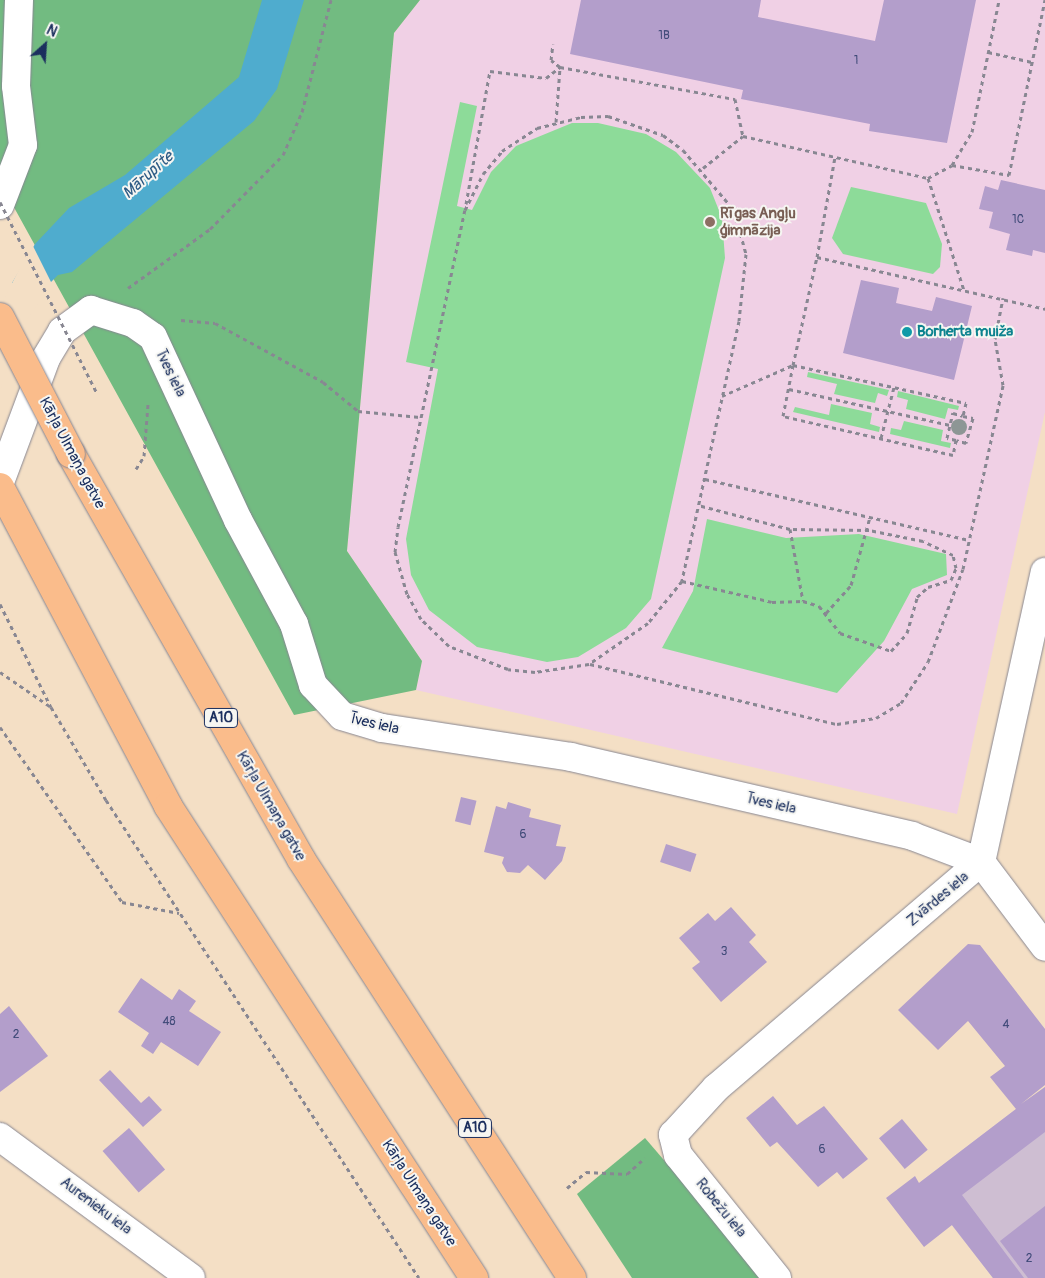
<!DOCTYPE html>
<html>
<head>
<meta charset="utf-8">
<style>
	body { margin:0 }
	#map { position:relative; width:1045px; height:1278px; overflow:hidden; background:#f4dfc5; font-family:Pangolin,sans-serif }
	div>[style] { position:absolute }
	.built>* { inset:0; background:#f0d0e5 }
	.industrial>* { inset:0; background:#cebed2 }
	.green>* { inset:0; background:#8ddb99 }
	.forest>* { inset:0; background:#72bb81 }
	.water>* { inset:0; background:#4facce }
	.pier>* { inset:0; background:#f4dfc5 }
	.building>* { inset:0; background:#b39ecb; transform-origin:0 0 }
	.path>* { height:3px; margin-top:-1.5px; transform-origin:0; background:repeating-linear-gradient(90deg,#888792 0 4px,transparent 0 8px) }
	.roads { filter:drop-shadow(0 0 1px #888792) drop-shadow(0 0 1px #888792) }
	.street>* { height:28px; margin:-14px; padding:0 14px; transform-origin:14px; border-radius:14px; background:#fff }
	.highway>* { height:28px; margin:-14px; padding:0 14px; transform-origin:14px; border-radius:14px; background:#fabc8b }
	.path-bridge>* { height:3px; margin-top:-1.5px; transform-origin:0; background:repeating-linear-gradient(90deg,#888792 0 4px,transparent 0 8px) }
	.bridges { filter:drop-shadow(0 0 1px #888792) drop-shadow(0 0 1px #888792) }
	.highway-bridge>* { height:28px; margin:-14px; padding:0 14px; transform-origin:14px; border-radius:14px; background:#fabc8b }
	.trees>* { width:16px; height:16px; margin:-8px; border-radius:50%; background:#8d9695 }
	.dots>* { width:14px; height:14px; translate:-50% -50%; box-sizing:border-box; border:2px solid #f6f6f2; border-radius:50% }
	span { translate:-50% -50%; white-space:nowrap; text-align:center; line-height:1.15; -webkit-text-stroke:4px #f6f6f2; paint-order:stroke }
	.number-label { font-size:12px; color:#414b79 }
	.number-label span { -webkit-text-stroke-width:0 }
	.shield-label span { padding:1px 4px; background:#f6f6f2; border:1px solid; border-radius:4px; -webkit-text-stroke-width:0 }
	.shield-label { font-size:14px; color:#1b2f5e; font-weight:700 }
	.education-label { font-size:15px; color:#785e54; font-weight:700 }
	.left { translate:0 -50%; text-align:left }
	.culture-label { font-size:15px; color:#0d838f; font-weight:700 }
	.street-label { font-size:15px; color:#1b2f5e }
	.water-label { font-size:16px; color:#2d5b85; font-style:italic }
	.north { position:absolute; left:20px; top:20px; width:50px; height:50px; -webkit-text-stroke:4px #f6f6f2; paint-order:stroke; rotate:26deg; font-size:14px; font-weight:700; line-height:20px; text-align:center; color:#1b2f5e }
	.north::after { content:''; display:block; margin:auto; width:18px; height:22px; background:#1b2f5e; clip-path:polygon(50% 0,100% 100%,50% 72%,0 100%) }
</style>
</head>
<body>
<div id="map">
	<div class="built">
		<i style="clip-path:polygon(420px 0,1045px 0,1045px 412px,957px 814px,416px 690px,422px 661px,347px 551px,394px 33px)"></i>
	</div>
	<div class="industrial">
		<i style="clip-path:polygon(1045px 1087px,1045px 1278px,993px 1278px,919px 1183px)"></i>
	</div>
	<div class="green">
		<i style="clip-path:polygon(460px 102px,477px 106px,457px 206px,472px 210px,491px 172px,516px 146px,572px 123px,598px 123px,646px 134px,676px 152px,710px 188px,722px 218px,725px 258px,651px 599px,626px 628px,578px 657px,547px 662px,477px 647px,429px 610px,411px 575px,406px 539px,438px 369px,406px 362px)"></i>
		<i style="clip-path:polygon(851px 187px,926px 203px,942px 244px,940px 267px,933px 274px,843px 254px,832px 238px)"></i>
		<i style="clip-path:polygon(808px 372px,889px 390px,887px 396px,878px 393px,875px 403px,834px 394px,837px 384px,807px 377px)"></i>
		<i style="clip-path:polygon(898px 391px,959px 406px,958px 410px,948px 408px,945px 419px,906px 409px,908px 400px,897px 397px)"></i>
		<i style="clip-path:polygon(831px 404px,872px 413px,870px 424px,880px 427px,879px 432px,793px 412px,795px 407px,829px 415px)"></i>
		<i style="clip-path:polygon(904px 421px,943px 430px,941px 441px,951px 443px,950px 448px,890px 434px,891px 428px,901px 430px)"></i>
		<i style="clip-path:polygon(707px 519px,786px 538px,859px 534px,946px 554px,947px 575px,912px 589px,884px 641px,837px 693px,662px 648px,693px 591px)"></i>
	</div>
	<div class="forest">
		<i style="clip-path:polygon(0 0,420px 0,394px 33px,347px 551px,422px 661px,416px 690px,294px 715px,0 182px)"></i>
		<i style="clip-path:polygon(645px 1138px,765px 1278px,632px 1278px,577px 1194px)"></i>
	</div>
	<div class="water">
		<i style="clip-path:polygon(262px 0,304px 0,277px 89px,254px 121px,72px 272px,58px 275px,47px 286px,12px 283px,35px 244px,69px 208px,125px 175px,239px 77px)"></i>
	</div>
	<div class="pier">
		<i style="clip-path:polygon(32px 244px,52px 284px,17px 334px,0 391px,0 307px)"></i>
	</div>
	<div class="building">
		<i style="clip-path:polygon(581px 0,761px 0,758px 17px,875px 41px,884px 0,976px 0,947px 143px,869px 131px,870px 124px,741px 99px,743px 90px,570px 54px)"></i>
		<i style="clip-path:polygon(1001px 180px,1045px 190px,1045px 253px,1033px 250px,1032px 256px,1006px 250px,1010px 234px,989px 228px,993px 212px,979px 209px,985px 186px,998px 190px)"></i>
		<i style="clip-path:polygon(861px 280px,899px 288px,896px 303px,932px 311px,936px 297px,972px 306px,954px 380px,843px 353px)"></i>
		<i style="left:461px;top:797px;width:16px;height:25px;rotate:14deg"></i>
		<i style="clip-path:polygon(508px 802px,531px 809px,529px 817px,561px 825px,556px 846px,566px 847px,562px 861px,545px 880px,528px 865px,520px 873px,507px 872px,502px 863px,504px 857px,484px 852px,496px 806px,506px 809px)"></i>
		<i style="left:666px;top:844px;width:32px;height:19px;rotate:18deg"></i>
		<i style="clip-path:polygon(731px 907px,756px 935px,749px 942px,767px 962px,721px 1002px,692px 968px,700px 962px,679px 938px,708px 913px,715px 921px)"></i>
		<i style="clip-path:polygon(968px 944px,980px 945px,1045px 1029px,1045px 1085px,1021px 1104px,1045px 1087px,1045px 1132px,962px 1195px,1024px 1278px,993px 1278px,952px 1225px,924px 1247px,886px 1198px,915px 1176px,919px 1183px,1016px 1109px,990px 1077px,1005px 1066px,968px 1021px,938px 1050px,898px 1010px)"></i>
		<i style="clip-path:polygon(141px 978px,172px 1000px,179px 989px,196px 1001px,189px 1011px,221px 1032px,198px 1066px,161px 1042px,153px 1054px,141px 1046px,149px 1033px,118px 1012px)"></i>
		<i style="clip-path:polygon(9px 1006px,48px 1056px,0 1092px,0 1014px)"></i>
		<i style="clip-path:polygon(110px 1070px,141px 1103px,149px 1096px,162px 1110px,143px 1127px,99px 1080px)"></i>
		<i style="clip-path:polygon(773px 1096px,797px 1125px,824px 1106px,868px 1159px,843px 1179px,837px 1172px,818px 1187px,777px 1142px,770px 1147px,746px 1118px)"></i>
		<i style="left:902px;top:1119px;width:40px;height:30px;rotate:50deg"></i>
		<i style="left:129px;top:1128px;width:55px;height:35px;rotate:49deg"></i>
		<i style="clip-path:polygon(1045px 1206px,1045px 1278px,1028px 1278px,1000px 1241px)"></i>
	</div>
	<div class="path">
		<i style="left:988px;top:52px;width:45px;rotate:12.8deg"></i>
		<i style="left:608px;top:116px;width:58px;rotate:19.1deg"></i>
		<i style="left:663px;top:135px;width:25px;rotate:37deg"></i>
		<i style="left:683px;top:150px;width:79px;rotate:49.6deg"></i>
		<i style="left:734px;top:210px;width:46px;rotate:74.7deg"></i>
		<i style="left:746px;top:254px;width:67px;rotate:96deg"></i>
		<i style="left:739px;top:321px;width:266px;rotate:102.4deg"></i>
		<i style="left:682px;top:581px;width:54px;rotate:129deg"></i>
		<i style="left:648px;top:623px;width:72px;rotate:145.2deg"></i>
		<i style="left:589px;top:664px;width:55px;rotate:171.6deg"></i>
		<i style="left:535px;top:672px;width:27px;rotate:-174deg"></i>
		<i style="left:508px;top:669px;width:63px;rotate:-158.7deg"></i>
		<i style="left:449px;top:646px;width:39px;rotate:-136deg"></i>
		<i style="left:421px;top:619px;width:29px;rotate:-119deg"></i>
		<i style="left:407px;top:594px;width:44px;rotate:-105.9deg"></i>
		<i style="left:395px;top:552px;width:25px;rotate:-83deg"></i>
		<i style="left:398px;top:527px;width:324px;rotate:-78.1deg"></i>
		<i style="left:465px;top:210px;width:40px;rotate:-63.4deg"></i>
		<i style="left:483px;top:174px;width:30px;rotate:-50deg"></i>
		<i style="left:502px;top:151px;width:42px;rotate:-33.3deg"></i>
		<i style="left:537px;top:128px;width:45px;rotate:-14deg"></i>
		<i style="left:581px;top:117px;width:27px;rotate:-2deg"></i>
		<i style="left:556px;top:122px;width:55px;rotate:-85.8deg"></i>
		<i style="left:560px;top:67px;width:178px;rotate:10.4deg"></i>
		<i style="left:735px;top:99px;width:38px;rotate:78deg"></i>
		<i style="left:952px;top:165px;width:58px;rotate:10deg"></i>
		<i style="left:1009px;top:175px;width:179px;rotate:-78.4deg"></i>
		<i style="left:703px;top:168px;width:51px;rotate:-38.7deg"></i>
		<i style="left:743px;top:136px;width:190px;rotate:12.8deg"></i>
		<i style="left:928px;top:178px;width:27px;rotate:-28deg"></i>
		<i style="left:952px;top:165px;width:39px;rotate:-59deg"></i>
		<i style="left:972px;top:132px;width:135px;rotate:-78.4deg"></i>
		<i style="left:928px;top:178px;width:118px;rotate:72.2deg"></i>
		<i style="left:466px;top:204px;width:135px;rotate:-79.8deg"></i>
		<i style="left:490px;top:71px;width:56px;rotate:7.1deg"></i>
		<i style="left:546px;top:78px;width:18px;rotate:-38deg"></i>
		<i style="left:560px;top:67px;width:11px;rotate:-142deg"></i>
		<i style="left:551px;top:60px;width:16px;rotate:-83deg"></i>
		<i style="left:817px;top:257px;width:234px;rotate:12.8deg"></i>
		<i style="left:128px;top:288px;width:101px;rotate:-35.7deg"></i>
		<i style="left:210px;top:229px;width:104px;rotate:-45.4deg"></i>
		<i style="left:283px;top:155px;width:47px;rotate:-66.2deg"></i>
		<i style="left:302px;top:112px;width:116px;rotate:-75.5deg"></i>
		<i style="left:181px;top:320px;width:34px;rotate:5deg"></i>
		<i style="left:215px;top:323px;width:123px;rotate:28.6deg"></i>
		<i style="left:323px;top:382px;width:45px;rotate:39.6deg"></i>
		<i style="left:358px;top:411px;width:62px;rotate:5.5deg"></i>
		<i style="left:789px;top:389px;width:165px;rotate:12.6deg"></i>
		<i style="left:722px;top:396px;width:77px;rotate:-23.6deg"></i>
		<i style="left:793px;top:365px;width:177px;rotate:12.4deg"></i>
		<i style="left:966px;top:403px;width:13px;rotate:103deg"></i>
		<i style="left:963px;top:416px;width:10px;rotate:11deg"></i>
		<i style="left:973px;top:418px;width:26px;rotate:106deg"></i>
		<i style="left:966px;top:443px;width:10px;rotate:-163deg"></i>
		<i style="left:956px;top:440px;width:15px;rotate:101deg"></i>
		<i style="left:953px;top:455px;width:174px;rotate:-167.1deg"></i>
		<i style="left:783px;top:416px;width:52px;rotate:-78.9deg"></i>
		<i style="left:793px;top:365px;width:111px;rotate:-77.5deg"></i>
		<i style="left:817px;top:257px;width:102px;rotate:-79.8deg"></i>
		<i style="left:881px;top:438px;width:53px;rotate:-75.7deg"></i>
		<i style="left:956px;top:440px;width:9px;rotate:-167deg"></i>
		<i style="left:947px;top:438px;width:26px;rotate:-77deg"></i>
		<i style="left:953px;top:413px;width:10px;rotate:17deg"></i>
		<i style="left:136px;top:469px;width:15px;rotate:-58deg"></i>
		<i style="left:144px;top:456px;width:52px;rotate:-85.6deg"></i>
		<i style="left:705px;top:479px;width:271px;rotate:13deg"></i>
		<i style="left:790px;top:529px;width:73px;rotate:79.8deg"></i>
		<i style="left:682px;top:581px;width:92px;rotate:13.1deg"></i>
		<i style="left:772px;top:602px;width:31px;rotate:-2deg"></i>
		<i style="left:803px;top:601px;width:17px;rotate:17deg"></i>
		<i style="left:819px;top:606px;width:34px;rotate:52deg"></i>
		<i style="left:840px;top:633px;width:54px;rotate:19.4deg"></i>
		<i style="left:891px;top:651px;width:24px;rotate:-48deg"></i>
		<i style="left:907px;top:633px;width:37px;rotate:-74deg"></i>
		<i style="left:917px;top:597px;width:15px;rotate:-42deg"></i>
		<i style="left:928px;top:587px;width:24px;rotate:-17deg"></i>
		<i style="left:951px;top:580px;width:13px;rotate:-67deg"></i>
		<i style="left:956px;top:568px;width:13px;rotate:-103deg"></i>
		<i style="left:953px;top:555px;width:33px;rotate:-155deg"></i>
		<i style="left:923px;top:541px;width:55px;rotate:-168.5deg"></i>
		<i style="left:869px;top:530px;width:79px;rotate:-179.3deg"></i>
		<i style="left:790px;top:529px;width:95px;rotate:-165.4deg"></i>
		<i style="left:0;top:604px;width:115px;rotate:63.7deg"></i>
		<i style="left:51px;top:707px;width:108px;rotate:59.4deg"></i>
		<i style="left:106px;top:800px;width:571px;rotate:56.78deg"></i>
		<i style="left:826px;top:613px;width:38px;rotate:-48deg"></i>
		<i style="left:851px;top:585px;width:71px;rotate:-74.4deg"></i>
		<i style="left:590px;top:664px;width:254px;rotate:13.7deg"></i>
		<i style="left:837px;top:724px;width:39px;rotate:-9deg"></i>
		<i style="left:876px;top:718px;width:29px;rotate:-31deg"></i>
		<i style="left:901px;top:703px;width:49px;rotate:-56.6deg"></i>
		<i style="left:928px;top:662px;width:99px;rotate:-69.4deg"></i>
		<i style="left:963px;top:569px;width:188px;rotate:-77.7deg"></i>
		<i style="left:1003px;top:385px;width:47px;rotate:-99.9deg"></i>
		<i style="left:995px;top:339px;width:42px;rotate:-79deg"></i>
		<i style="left:0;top:672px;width:62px;rotate:34.5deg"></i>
		<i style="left:0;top:727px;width:213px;rotate:55.1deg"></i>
		<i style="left:122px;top:902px;width:58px;rotate:10.9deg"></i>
		<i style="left:567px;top:1188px;width:25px;rotate:-40deg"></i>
		<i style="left:586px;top:1172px;width:41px;rotate:2.8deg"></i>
		<i style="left:627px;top:1174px;width:24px;rotate:-42deg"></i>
	</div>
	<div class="roads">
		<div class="street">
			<i style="left:0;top:205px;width:64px;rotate:-69deg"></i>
			<i style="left:23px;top:145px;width:59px;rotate:-96.8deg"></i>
			<i style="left:16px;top:86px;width:86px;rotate:-88deg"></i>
			<i style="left:0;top:482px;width:132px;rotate:-69.6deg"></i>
			<i style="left:46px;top:358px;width:31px;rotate:-59deg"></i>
			<i style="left:62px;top:331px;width:36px;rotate:-36deg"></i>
			<i style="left:91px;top:310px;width:44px;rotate:17.2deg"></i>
			<i style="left:133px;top:323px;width:24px;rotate:35deg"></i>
			<i style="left:153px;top:337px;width:202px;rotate:65.1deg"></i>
			<i style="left:238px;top:520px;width:118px;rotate:61.7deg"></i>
			<i style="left:294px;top:624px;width:64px;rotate:72.7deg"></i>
			<i style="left:313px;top:685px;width:42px;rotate:46.9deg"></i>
			<i style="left:342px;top:716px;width:42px;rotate:16.7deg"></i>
			<i style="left:382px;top:728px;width:191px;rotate:8.7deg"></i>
			<i style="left:571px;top:757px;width:350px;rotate:13deg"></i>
			<i style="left:912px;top:836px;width:74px;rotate:20.6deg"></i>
			<i style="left:981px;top:862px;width:106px;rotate:53deg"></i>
			<i style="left:0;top:1137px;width:237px;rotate:36.4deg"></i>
			<i style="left:777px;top:1278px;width:158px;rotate:-128.8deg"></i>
			<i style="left:678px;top:1155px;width:21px;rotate:-104deg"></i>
			<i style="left:673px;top:1135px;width:64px;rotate:-47.5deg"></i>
			<i style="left:716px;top:1088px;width:348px;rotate:-40.5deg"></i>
			<i style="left:981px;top:862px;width:297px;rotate:-77.6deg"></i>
		</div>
		<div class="highway">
			<i style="left:71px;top:454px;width:466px;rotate:60.4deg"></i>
			<i style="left:301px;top:859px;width:499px;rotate:57.1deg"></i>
			<i style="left:0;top:487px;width:361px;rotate:62.2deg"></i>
			<i style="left:168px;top:806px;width:563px;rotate:57.04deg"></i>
		</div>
	</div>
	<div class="path-bridge">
		<i style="left:0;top:202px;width:214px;rotate:63.1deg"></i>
	</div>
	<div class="bridges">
		<div class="highway-bridge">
			<i style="left:0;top:317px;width:154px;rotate:62.6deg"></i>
		</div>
	</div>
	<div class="trees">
		<i style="left:959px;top:427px"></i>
	</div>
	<div class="dots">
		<i style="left:710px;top:222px;background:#8d6e63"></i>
		<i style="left:907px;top:332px;background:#0f9aa8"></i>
	</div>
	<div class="number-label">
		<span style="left:664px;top:36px">1B</span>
		<span style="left:856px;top:61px">1</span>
		<span style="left:1018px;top:220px">1C</span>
		<span style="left:523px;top:835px">6</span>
		<span style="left:724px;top:952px">3</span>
		<span style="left:169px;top:1022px">48</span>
		<span style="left:1006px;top:1025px">4</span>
		<span style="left:16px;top:1035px">2</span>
		<span style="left:822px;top:1150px">6</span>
		<span style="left:1029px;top:1259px">2</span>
	</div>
	<div class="shield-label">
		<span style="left:221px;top:718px">A10</span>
		<span style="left:475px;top:1128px">A10</span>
	</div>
	<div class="education-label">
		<span class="left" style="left:720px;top:222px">Rīgas Angļu<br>ģimnāzija</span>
	</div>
	<div class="culture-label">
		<span class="left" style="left:917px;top:332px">Borherta muiža</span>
	</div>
	<div class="street-label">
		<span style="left:171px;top:374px;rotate:64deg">Īves iela</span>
		<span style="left:72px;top:453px;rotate:62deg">Kārļa Ulmaņa gatve</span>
		<span style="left:375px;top:724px;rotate:13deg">Īves iela</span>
		<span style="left:772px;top:804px;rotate:13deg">Īves iela</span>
		<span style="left:271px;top:806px;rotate:60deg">Kārļa Ulmaņa gatve</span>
		<span style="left:938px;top:899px;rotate:-40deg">Zvārdes iela</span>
		<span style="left:419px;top:1193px;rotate:57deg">Kārļa Ulmaņa gatve</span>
		<span style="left:96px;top:1206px;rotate:37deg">Aurenieku iela</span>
		<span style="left:721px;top:1208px;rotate:51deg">Robežu iela</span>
	</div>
	<div class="water-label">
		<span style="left:148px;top:175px;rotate:-42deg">Mārupīte</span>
	</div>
	<div class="north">N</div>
</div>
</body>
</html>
